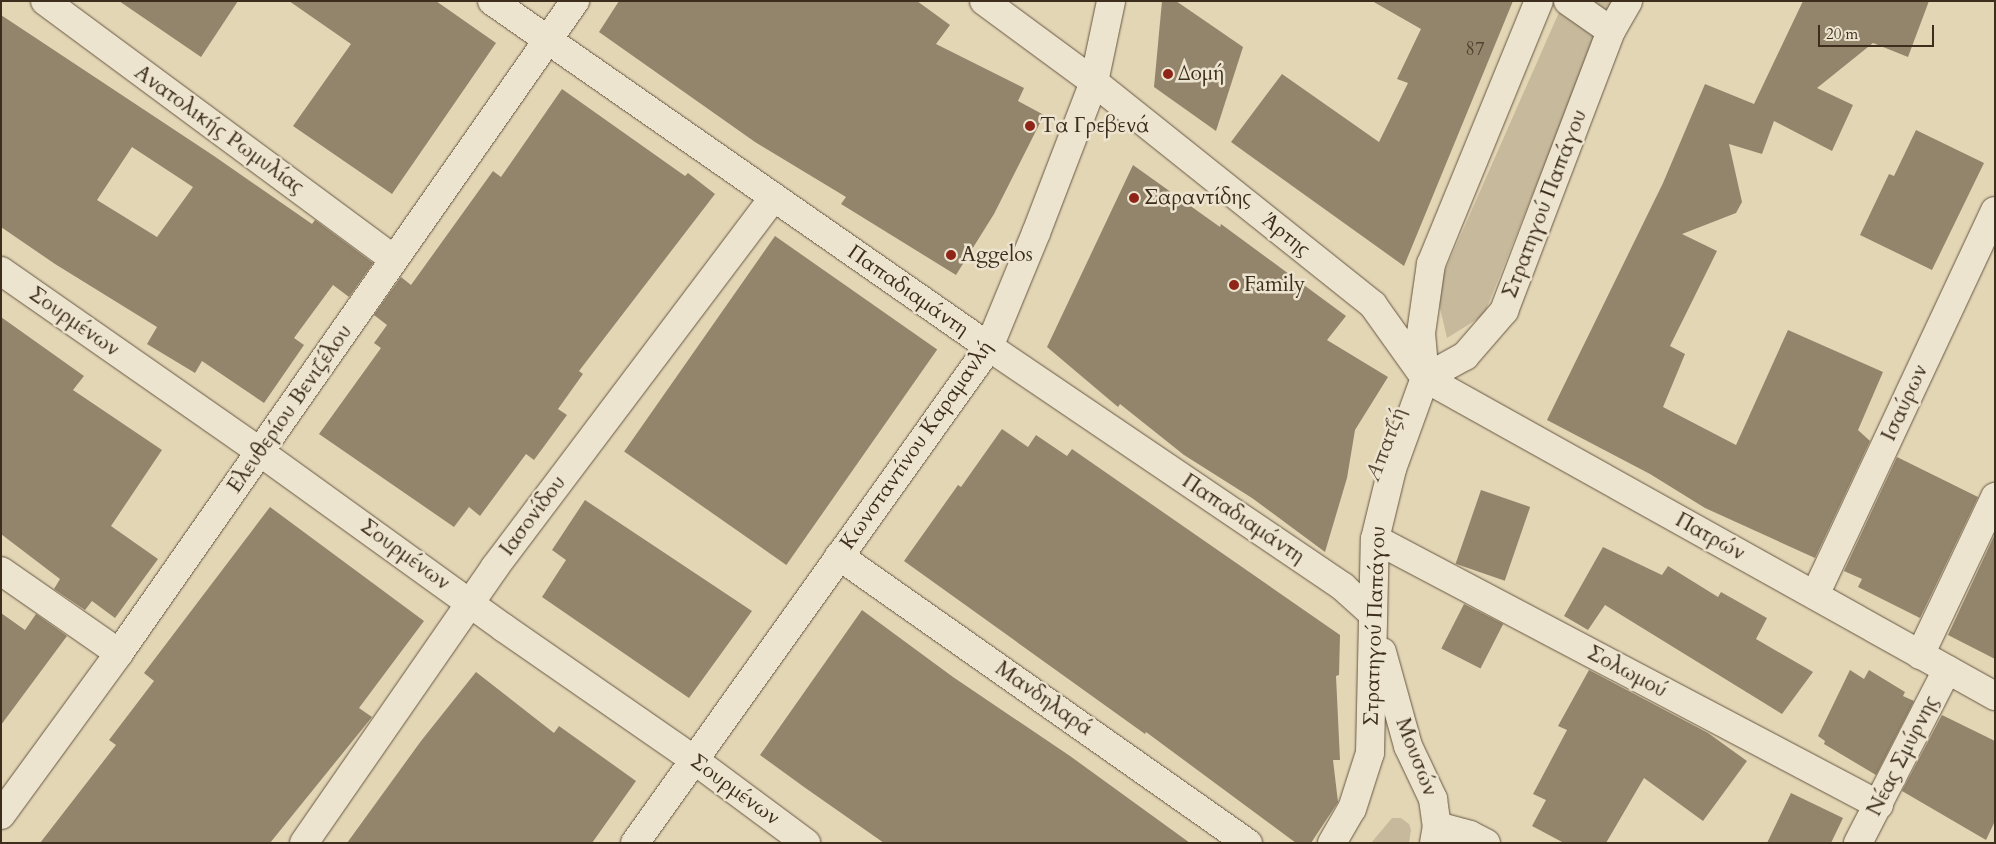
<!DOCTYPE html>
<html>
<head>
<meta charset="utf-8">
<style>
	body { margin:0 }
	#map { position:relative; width:1996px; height:844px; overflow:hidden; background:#e3d6b5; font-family:Cardo,serif }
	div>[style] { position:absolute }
	.green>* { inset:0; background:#c7b99b }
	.building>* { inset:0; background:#93856c; transform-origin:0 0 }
	.roads { filter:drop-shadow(0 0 1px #665742) drop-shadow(0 0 1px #665742) }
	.minor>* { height:28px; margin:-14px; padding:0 14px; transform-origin:14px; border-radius:14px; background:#ede4cf }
	.dots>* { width:14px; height:14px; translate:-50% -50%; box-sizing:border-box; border:2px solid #ede4cf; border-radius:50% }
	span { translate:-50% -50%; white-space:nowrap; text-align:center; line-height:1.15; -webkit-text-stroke:5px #ede4cf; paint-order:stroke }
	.number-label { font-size:19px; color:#524330 }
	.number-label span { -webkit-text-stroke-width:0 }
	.poi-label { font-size:21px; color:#3c2d1c }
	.left { translate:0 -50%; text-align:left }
	.street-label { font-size:21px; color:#3c2d1c }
	.water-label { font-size:22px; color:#584935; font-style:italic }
	.frame { position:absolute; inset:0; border:2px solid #3c2d1c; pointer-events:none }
	.scale { position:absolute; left:1818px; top:25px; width:116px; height:22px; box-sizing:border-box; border:2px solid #3c2d1c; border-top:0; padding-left:6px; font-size:15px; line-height:18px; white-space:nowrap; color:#3c2d1c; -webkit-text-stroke:4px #ede4cf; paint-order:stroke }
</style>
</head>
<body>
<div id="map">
	<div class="green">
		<i style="clip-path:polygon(1564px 1px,1613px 1px,1607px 10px,1484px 315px,1447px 338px,1436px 291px)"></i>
		<i style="clip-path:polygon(1392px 818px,1401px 818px,1409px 824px,1411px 830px,1409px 843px,1371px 843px)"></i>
	</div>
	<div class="building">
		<i style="clip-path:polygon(119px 1px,238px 1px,201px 57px)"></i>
		<i style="clip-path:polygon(289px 1px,436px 1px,496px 43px,392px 194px,293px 126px,351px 44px)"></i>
		<i style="clip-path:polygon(619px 1px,917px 1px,950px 25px,936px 44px,1024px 88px,1018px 101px,1044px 115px,994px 214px,956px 275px,841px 204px,846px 197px,755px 142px,599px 32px)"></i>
		<i style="clip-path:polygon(1162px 1px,1176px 1px,1243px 47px,1216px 131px,1154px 87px)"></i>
		<i style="clip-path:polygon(1372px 1px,1513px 1px,1404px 266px,1231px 142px,1282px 74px,1379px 142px,1408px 83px,1397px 79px,1421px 29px)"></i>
		<i style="clip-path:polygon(1803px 1px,1929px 1px,1908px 57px,1873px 43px,1817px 88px,1853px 105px,1832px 151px,1774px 121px,1762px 154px,1729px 144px,1742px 202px,1736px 213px,1682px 234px,1717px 251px,1670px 346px,1685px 354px,1663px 407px,1736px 445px,1788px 330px,1883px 372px,1858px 430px,1870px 441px,1815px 558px,1705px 508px,1650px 474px,1547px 420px,1663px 183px,1705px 84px,1754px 104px)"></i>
		<i style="clip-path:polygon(evenodd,1px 15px,214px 156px,312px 224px,315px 220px,373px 263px,349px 297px,333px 285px,294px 338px,304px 345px,264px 403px,202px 361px,195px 373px,147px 344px,157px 327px,55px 264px,1px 227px,1px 15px,132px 147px,193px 187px,157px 237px,97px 200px,132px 147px)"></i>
		<i style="clip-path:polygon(562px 89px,685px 176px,688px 173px,715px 194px,579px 371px,583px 374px,558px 409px,567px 415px,534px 460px,526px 454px,480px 516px,469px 507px,454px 527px,319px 434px,381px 348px,374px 343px,387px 325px,374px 315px,401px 277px,411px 285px,493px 171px,501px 177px)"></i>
		<i style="clip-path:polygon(1916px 130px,1984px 163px,1932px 270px,1860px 235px,1889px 174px,1894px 176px)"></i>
		<i style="clip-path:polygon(1133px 165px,1220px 227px,1221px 224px,1346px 316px,1327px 340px,1388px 377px,1355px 430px,1347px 478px,1325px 552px,1252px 498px,1184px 455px,1120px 404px,1118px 407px,1047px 347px)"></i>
		<i style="left:775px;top:236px;width:198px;height:263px;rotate:35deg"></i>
		<i style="clip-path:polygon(1px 317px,84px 376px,73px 390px,162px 450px,111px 526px,158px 559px,115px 618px,92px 601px,85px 610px,54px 589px,60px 579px,1px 534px)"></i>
		<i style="clip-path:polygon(1002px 429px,1028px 447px,1036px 435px,1067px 456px,1072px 449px,1340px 635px,1339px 675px,1336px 676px,1340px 760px,1333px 760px,1338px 802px,1311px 843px,1296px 843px,1146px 732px,1145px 734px,904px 561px,958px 485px,961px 487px)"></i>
		<i style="clip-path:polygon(1897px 457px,1978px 497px,1920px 618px,1858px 587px,1862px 579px,1844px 571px)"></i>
		<i style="left:1481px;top:490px;width:52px;height:78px;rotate:19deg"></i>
		<i style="clip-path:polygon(585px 500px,752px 611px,689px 698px,542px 597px,566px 560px,552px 550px)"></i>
		<i style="clip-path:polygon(270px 507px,424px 621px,359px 708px,372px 717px,270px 843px,40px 843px,116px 745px,109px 740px,154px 681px,144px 673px)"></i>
		<i style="clip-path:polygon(1995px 534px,1995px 659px,1948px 635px)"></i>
		<i style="clip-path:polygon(1603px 547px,1662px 575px,1668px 566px,1718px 597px,1721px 592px,1767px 618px,1756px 639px,1813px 672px,1782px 714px,1605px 605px,1588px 630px,1564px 616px)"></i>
		<i style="left:1464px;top:604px;width:44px;height:50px;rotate:27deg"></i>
		<i style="clip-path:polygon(862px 610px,953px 677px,1070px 756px,1190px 843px,884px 843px,804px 787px,760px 755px)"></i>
		<i style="clip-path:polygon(1px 613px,25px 630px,36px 614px,67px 636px,1px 725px)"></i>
		<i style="clip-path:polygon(1589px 670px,1708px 733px,1747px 761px,1703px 821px,1644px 778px,1606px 843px,1564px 843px,1532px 826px,1546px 800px,1533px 794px,1567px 730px,1558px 726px)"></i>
		<i style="clip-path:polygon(1850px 670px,1864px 679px,1869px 670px,1905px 692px,1903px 696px,1914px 701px,1876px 775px,1824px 744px,1825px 741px,1818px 736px)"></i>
		<i style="clip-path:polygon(476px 672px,554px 733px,559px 726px,636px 781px,592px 843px,347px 843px,421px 741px)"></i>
		<i style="clip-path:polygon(1942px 715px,1995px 741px,1995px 821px,1986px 840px,1902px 791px)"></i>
		<i style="clip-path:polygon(1791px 793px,1843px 818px,1831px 843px,1767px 843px)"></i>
	</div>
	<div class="roads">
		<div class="minor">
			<i style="left:45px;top:1px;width:434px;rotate:36.5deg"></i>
			<i style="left:492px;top:1px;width:606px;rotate:34.84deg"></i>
			<i style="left:989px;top:347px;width:428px;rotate:34.1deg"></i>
			<i style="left:1343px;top:587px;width:40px;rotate:42deg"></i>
			<i style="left:984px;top:1px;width:137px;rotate:36.4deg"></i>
			<i style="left:1094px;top:82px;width:357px;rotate:38.6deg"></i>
			<i style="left:1373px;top:305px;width:90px;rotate:54.5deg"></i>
			<i style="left:1425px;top:378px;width:653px;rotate:29.16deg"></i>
			<i style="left:1568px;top:1px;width:52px;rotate:34.9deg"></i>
			<i style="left:1px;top:271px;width:316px;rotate:34.9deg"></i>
			<i style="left:260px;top:452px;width:301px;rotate:35.8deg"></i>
			<i style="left:504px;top:628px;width:230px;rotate:34.7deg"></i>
			<i style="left:693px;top:759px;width:141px;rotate:36.6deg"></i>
			<i style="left:1425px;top:378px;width:46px;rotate:-28.8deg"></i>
			<i style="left:1465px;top:356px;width:60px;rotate:-49.1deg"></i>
			<i style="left:1504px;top:311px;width:300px;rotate:-69.1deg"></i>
			<i style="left:1611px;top:31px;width:34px;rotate:-60deg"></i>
			<i style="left:1375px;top:539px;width:570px;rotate:27.82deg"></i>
			<i style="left:839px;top:556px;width:500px;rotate:35.1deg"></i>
			<i style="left:1px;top:571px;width:144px;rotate:34.8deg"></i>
			<i style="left:1815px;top:595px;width:424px;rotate:-64.9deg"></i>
			<i style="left:1382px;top:652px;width:98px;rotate:74.5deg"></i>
			<i style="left:1408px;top:746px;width:59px;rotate:64.7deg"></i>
			<i style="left:1433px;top:799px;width:27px;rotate:82deg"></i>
			<i style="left:1437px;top:826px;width:17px;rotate:100deg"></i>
			<i style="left:1920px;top:655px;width:175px;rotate:-64.6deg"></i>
			<i style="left:1px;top:815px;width:200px;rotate:-53.9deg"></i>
			<i style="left:119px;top:653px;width:796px;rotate:-55.03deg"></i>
			<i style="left:1437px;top:826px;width:34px;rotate:15deg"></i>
			<i style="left:1470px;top:835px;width:18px;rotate:27deg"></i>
			<i style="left:304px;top:843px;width:336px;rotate:-55.3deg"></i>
			<i style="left:495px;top:567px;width:463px;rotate:-53deg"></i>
			<i style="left:635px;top:843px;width:609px;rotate:-54.48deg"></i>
			<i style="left:989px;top:347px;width:123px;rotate:-67.6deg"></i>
			<i style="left:1036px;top:233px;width:162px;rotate:-69deg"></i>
			<i style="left:1094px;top:82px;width:83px;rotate:-78.1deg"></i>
			<i style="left:1332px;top:843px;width:39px;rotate:-60deg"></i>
			<i style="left:1352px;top:809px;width:59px;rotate:-72.2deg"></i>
			<i style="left:1370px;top:753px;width:214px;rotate:-88.7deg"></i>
			<i style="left:1375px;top:539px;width:72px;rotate:-76.3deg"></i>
			<i style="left:1392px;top:469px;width:97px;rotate:-70.1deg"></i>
			<i style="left:1425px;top:378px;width:45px;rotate:-95.1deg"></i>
			<i style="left:1421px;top:333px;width:70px;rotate:-81.8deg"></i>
			<i style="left:1431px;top:264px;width:284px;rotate:-67.7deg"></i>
			<i style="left:1858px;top:843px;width:195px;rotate:-62.8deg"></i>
		</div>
	</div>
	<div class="dots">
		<i style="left:1168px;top:74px;background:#8f2418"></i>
		<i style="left:1030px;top:126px;background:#8f2418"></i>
		<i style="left:1134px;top:198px;background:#8f2418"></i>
		<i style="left:951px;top:255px;background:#8f2418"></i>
		<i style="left:1234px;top:285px;background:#8f2418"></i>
	</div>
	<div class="number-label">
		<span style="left:1475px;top:50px">87</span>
	</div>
	<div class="poi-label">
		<span class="left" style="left:1178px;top:74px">Δομή</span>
		<span class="left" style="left:1040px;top:126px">Τα Γρεβενά</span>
		<span class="left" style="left:1144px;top:198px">Σαραντίδης</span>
		<span class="left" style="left:961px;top:255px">Aggelos</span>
		<span class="left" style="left:1244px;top:285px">Family</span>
	</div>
	<div class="street-label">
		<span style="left:219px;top:130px;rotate:36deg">Ανατολικής Ρωμυλίας</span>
		<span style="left:1545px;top:204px;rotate:-69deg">Στρατηγού Παπάγου</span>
		<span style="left:1286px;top:235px;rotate:39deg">Άρτης</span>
		<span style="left:908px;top:291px;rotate:35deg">Παπαδιαμάντη</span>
		<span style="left:74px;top:322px;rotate:35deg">Σουρμένων</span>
		<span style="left:1905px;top:403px;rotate:-65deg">Ισαύρων</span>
		<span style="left:290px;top:409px;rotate:-55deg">Ελευθερίου Βενιζέλου</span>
		<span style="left:917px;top:445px;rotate:-55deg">Κωνσταντίνου Καραμανλή</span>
		<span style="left:533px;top:516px;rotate:-53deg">Ιασoνίδου</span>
		<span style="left:1243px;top:519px;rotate:34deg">Παπαδιαμάντη</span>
		<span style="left:1710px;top:537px;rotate:29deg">Πατρών</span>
		<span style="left:405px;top:555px;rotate:36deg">Σουρμένων</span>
		<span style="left:1375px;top:626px;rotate:-88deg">Στρατηγού Παπάγου</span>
		<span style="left:1627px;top:672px;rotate:28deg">Σολωμού</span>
		<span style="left:1044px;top:699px;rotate:35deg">Μανδηλαρά</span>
		<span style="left:1903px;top:756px;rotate:-63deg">Νέας Σμύρνης</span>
		<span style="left:1416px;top:757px;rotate:69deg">Μουσών</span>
		<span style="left:735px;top:790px;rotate:36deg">Σουρμένων</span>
	</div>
	<div class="water-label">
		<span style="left:1386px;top:444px;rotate:-69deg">Απατζή</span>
	</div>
	<div class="frame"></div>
	<div class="scale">20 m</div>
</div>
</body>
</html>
